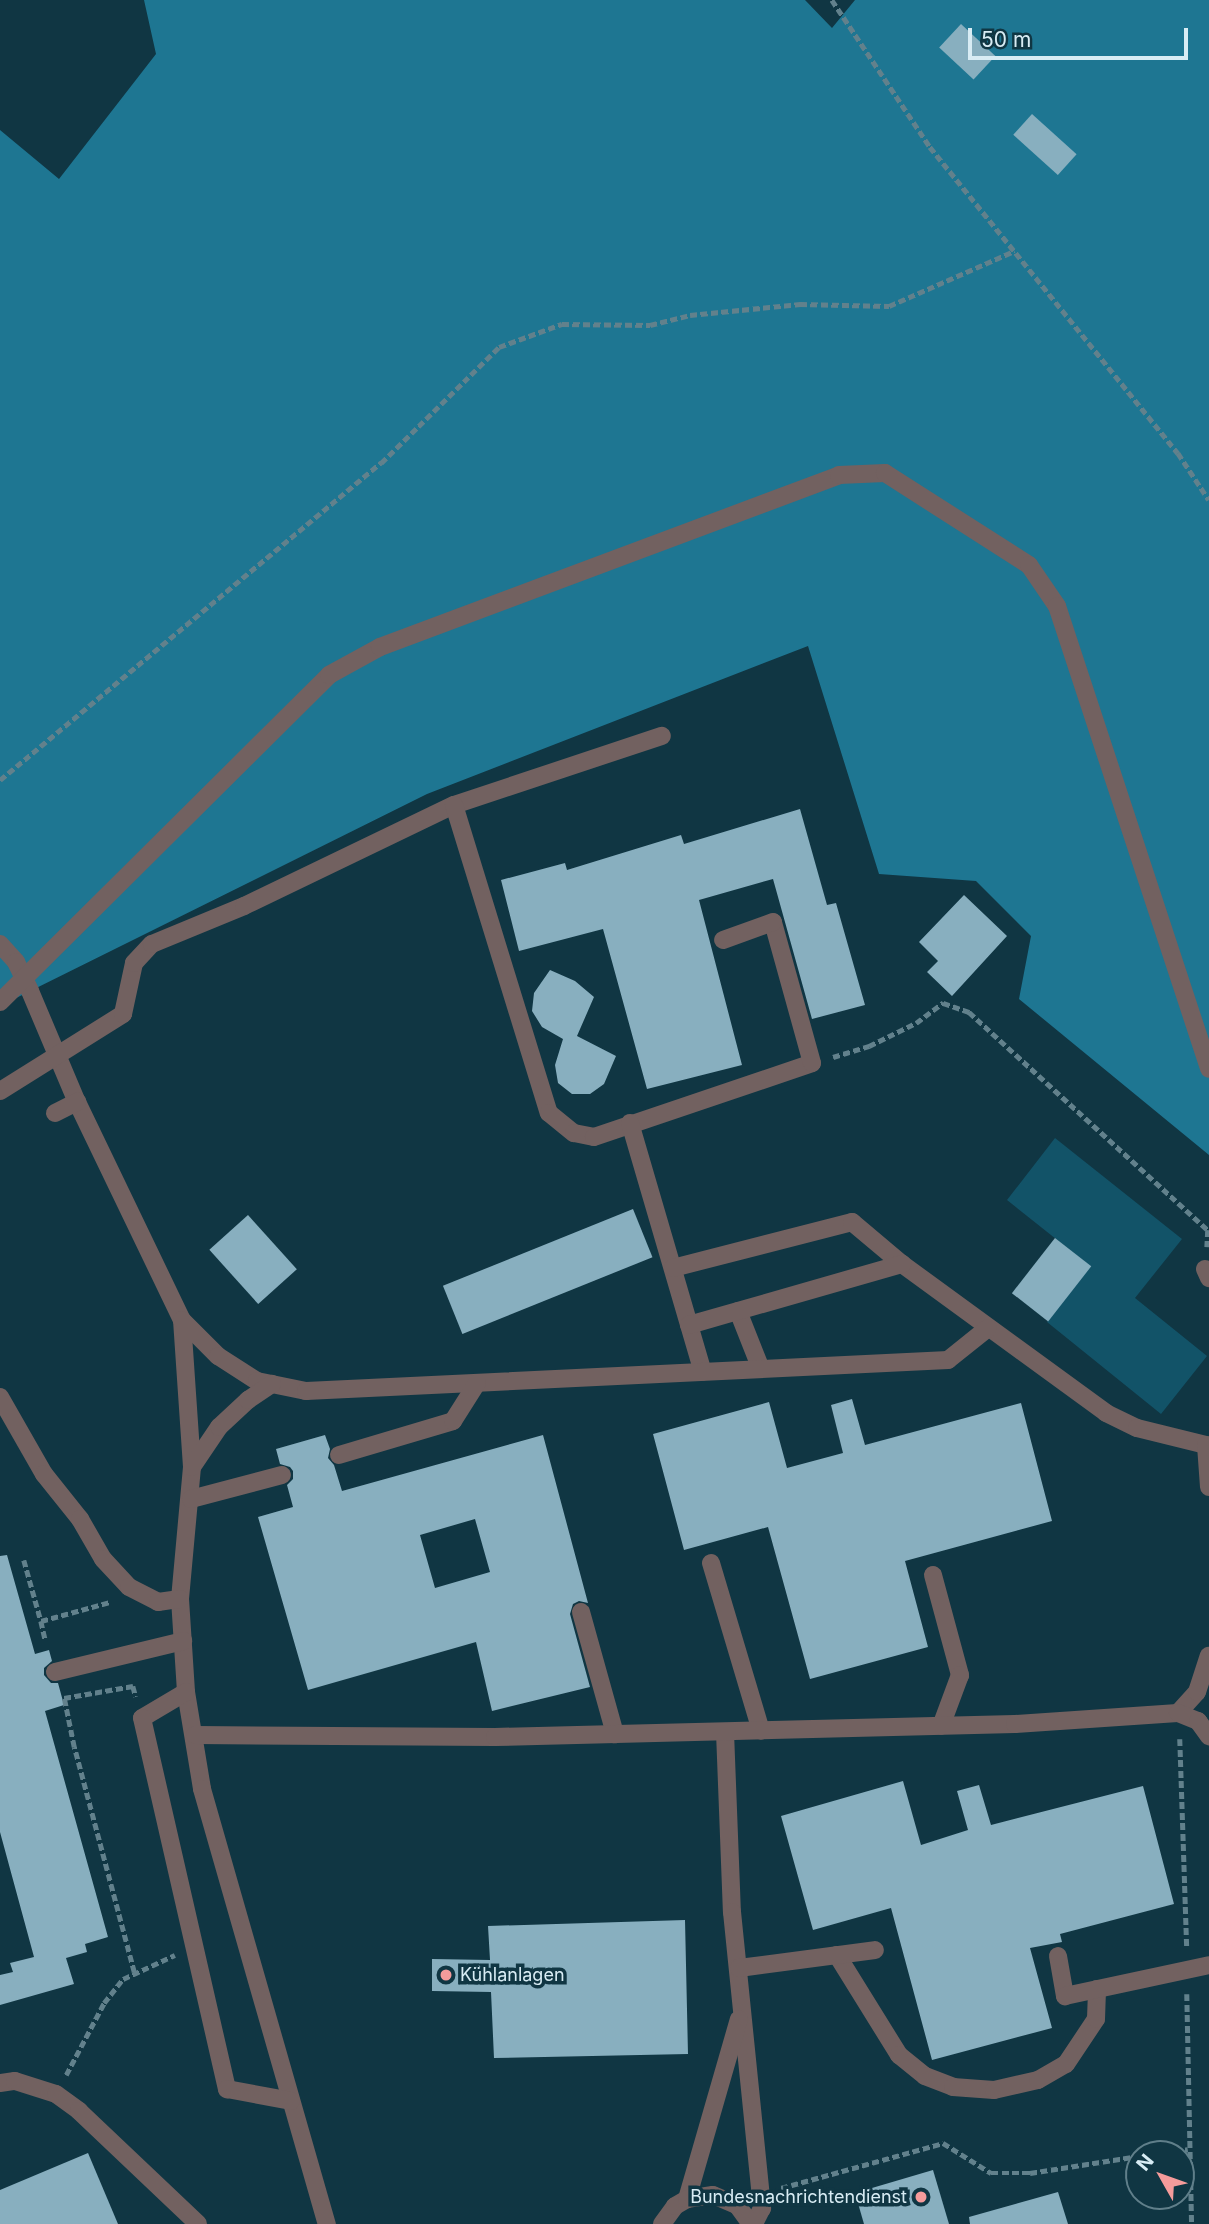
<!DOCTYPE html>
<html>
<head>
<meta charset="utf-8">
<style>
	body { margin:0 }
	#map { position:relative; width:1209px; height:2224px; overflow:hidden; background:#103643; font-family:Inter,sans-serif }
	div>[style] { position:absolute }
	.green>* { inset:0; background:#125368 }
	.forest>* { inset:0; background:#1e7692 }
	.building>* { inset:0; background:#88afbf; transform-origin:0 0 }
	.path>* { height:4.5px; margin-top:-2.25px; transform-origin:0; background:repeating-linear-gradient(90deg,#62818c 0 7px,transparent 0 10.5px) }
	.lane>* { height:18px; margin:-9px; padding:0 9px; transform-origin:9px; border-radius:9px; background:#726160 }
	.dots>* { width:19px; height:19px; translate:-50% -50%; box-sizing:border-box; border:4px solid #103643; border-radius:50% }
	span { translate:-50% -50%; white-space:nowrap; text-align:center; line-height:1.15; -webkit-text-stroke:7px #103643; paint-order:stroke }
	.poi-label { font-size:18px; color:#d8ecf4 }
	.left { translate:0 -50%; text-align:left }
	.right { translate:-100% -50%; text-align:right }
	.north { position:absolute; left:1125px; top:2140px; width:70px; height:70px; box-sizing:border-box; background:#103643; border:2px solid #607f8a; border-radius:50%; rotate:310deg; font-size:19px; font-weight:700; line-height:28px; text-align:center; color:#d8ecf4 }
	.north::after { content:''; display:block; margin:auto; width:24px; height:32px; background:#f59b9b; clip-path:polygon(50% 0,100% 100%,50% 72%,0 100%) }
	.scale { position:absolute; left:968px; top:28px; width:220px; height:32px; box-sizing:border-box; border:4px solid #d8ecf4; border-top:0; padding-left:9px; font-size:21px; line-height:24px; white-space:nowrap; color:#d8ecf4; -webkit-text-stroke:5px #103643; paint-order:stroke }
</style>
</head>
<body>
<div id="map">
	<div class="green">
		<i style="clip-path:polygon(1055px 1138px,1182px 1239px,1135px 1298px,1207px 1356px,1161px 1414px,1047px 1322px,1090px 1266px,1007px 1200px)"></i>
	</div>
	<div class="forest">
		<i style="clip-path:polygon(144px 0,805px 0,832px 28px,855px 0,1209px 0,1209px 1155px,1019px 999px,1031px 936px,976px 881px,879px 874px,808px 646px,427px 794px,0 1006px,0 130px,59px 179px,156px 54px)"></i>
	</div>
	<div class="building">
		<i style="left:961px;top:24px;width:47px;height:32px;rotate:43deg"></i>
		<i style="left:1032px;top:114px;width:60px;height:28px;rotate:42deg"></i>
		<i style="clip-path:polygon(800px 809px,827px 905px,836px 903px,865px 1005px,812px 1019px,773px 879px,699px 900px,742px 1065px,647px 1089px,603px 929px,519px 951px,501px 880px,565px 863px,567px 870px,681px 835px,684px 844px)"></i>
		<i style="clip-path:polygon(964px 895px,1007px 936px,952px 996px,927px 972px,938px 961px,919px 942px)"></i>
		<i style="clip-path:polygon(550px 970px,575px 981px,594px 997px,577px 1036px,616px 1056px,604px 1084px,590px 1094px,572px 1094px,558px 1083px,555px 1065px,563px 1039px,542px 1027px,532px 1011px,534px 993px)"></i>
		<i style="left:633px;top:1209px;width:52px;height:205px;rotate:68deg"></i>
		<i style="left:248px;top:1215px;width:73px;height:52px;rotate:48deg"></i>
		<i style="left:1055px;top:1238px;width:46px;height:70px;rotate:38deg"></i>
		<i style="clip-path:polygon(852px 1399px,865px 1445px,1021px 1403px,1052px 1521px,905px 1561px,928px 1647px,810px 1679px,768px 1527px,684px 1550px,653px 1434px,769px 1402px,787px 1468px,843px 1453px,831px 1405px)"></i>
		<i style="clip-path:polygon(evenodd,325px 1435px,330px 1449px,328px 1458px,334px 1465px,342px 1491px,543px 1435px,588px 1603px,579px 1601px,573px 1604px,570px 1614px,590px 1687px,492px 1711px,476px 1642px,308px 1690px,258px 1517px,293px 1507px,287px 1485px,293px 1479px,293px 1471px,290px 1467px,280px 1464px,276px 1449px,325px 1435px,475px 1519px,490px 1572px,435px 1588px,420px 1535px,475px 1519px)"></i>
		<i style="clip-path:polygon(7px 1555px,35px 1654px,49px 1650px,52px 1661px,44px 1668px,44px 1675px,51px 1683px,58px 1683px,64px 1705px,45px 1711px,108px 1937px,85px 1944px,87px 1952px,66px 1958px,74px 1984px,0 2005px,0 1975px,13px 1972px,10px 1963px,34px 1957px,0 1832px,0 1556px)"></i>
		<i style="clip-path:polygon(903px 1781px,921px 1845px,968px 1830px,957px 1791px,979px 1785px,991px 1825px,1143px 1786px,1174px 1904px,1060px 1934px,1062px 1942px,1030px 1948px,1052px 2028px,932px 2060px,891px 1908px,813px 1930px,781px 1816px)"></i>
		<i style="clip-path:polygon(685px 1920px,688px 2054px,494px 2058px,491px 1992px,432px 1991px,432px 1959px,490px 1960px,488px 1926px)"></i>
		<i style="clip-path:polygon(88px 2153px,118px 2224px,0 2224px,0 2190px)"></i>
		<i style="clip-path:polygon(933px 2170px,949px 2224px,864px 2224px,855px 2193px)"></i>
		<i style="clip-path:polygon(1058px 2192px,1068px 2224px,970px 2224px,969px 2217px)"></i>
	</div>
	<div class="path">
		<i style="left:832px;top:0;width:177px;rotate:56.3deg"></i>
		<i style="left:930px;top:147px;width:394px;rotate:51deg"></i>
		<i style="left:1178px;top:453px;width:56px;rotate:56.6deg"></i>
		<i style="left:0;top:780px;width:496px;rotate:-39.8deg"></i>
		<i style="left:381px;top:463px;width:165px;rotate:-44.5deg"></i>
		<i style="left:499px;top:347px;width:67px;rotate:-20.1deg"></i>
		<i style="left:562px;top:324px;width:88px;rotate:0.7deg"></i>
		<i style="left:650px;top:325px;width:41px;rotate:-14deg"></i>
		<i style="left:690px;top:315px;width:111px;rotate:-5.7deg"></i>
		<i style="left:800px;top:304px;width:89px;rotate:1.3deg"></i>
		<i style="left:889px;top:306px;width:137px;rotate:-23.7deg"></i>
		<i style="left:833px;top:1057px;width:38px;rotate:-17deg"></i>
		<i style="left:869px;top:1046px;width:52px;rotate:-26.1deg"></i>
		<i style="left:916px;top:1023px;width:34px;rotate:-37deg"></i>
		<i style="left:943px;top:1003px;width:28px;rotate:19deg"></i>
		<i style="left:969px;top:1012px;width:323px;rotate:42.4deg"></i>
		<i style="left:1208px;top:1230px;width:17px;rotate:93deg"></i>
		<i style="left:24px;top:1560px;width:63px;rotate:74.4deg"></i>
		<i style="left:41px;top:1621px;width:72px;rotate:-15.4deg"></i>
		<i style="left:41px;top:1621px;width:18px;rotate:77deg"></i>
		<i style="left:1180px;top:1739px;width:208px;rotate:88.1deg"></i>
		<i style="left:134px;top:1972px;width:233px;rotate:-104.9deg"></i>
		<i style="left:74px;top:1747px;width:50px;rotate:-101.5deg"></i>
		<i style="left:64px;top:1698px;width:70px;rotate:-9.9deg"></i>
		<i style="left:133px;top:1686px;width:11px;rotate:75deg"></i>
		<i style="left:1187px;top:1994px;width:230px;rotate:88.8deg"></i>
		<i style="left:66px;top:2075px;width:81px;rotate:-62.2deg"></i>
		<i style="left:104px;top:2003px;width:31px;rotate:-52deg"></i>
		<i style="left:123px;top:1979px;width:57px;rotate:-24.8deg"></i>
		<i style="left:1154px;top:2154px;width:34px;rotate:-8deg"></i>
		<i style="left:781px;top:2188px;width:168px;rotate:-15.5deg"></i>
		<i style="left:943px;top:2143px;width:57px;rotate:32deg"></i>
		<i style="left:991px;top:2173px;width:39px"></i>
		<i style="left:1030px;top:2173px;width:110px;rotate:-8.9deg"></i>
	</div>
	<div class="lane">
		<i style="left:454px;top:805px;width:219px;rotate:-18.4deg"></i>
		<i style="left:0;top:944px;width:24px;rotate:48deg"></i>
		<i style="left:16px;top:962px;width:32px;rotate:64deg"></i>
		<i style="left:30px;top:991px;width:121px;rotate:67.1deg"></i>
		<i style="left:77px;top:1102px;width:242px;rotate:64.3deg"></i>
		<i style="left:182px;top:1320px;width:147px;rotate:86.1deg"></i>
		<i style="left:192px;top:1467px;width:133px;rotate:95.2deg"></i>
		<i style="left:180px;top:1599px;width:93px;rotate:86.3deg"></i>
		<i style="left:186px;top:1692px;width:98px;rotate:80.6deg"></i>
		<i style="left:202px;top:1789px;width:453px;rotate:74deg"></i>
		<i style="left:0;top:1002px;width:464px;rotate:-44.8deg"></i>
		<i style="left:329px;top:675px;width:58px;rotate:-28.8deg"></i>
		<i style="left:380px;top:647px;width:490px;rotate:-20.5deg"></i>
		<i style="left:839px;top:475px;width:46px;rotate:-2.5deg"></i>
		<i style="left:885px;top:473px;width:171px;rotate:32.6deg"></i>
		<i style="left:1029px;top:565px;width:50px;rotate:55.7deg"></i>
		<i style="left:1057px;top:606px;width:487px;rotate:71.8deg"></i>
		<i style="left:0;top:1091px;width:145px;rotate:-32deg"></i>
		<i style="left:123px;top:1014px;width:52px;rotate:-77.8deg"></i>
		<i style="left:134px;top:963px;width:26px;rotate:-47deg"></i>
		<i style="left:152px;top:944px;width:100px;rotate:-22.4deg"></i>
		<i style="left:244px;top:906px;width:233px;rotate:-25.7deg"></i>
		<i style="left:454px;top:805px;width:322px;rotate:72.9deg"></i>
		<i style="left:549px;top:1113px;width:32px;rotate:39deg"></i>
		<i style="left:574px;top:1133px;width:20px;rotate:11deg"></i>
		<i style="left:594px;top:1137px;width:230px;rotate:-18.7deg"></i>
		<i style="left:812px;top:1063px;width:146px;rotate:-105.5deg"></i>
		<i style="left:773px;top:922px;width:53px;rotate:160.2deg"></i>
		<i style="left:55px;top:1113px;width:25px;rotate:-27deg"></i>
		<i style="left:630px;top:1123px;width:259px;rotate:73.7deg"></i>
		<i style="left:673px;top:1268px;width:185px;rotate:-14.4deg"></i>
		<i style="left:852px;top:1222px;width:65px;rotate:40deg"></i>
		<i style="left:902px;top:1264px;width:253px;rotate:36.1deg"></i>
		<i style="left:1106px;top:1413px;width:34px;rotate:26deg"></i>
		<i style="left:1137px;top:1428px;width:71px;rotate:13.8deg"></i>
		<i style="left:1206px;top:1445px;width:42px;rotate:85.9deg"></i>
		<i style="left:1205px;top:1269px;width:10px;rotate:66deg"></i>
		<i style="left:738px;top:1311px;width:62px;rotate:68.4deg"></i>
		<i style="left:182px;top:1320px;width:51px;rotate:45deg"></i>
		<i style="left:218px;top:1356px;width:46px;rotate:32.7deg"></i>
		<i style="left:257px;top:1381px;width:50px;rotate:11.5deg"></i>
		<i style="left:306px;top:1391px;width:643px;rotate:-2.76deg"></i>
		<i style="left:948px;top:1360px;width:51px;rotate:-38.7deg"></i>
		<i style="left:689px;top:1325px;width:222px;rotate:-16deg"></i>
		<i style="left:0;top:1397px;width:89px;rotate:60.3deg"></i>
		<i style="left:44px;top:1474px;width:58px;rotate:51.3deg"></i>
		<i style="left:80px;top:1519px;width:46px;rotate:60.1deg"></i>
		<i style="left:103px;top:1559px;width:38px;rotate:47deg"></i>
		<i style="left:129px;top:1587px;width:33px;rotate:27deg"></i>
		<i style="left:158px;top:1602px;width:22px;rotate:-8deg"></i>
		<i style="left:339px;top:1455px;width:119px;rotate:-16.6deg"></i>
		<i style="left:453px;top:1421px;width:45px;rotate:-57.7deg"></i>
		<i style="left:192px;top:1467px;width:48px;rotate:-56deg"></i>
		<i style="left:219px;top:1427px;width:40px;rotate:-43deg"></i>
		<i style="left:248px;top:1400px;width:29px;rotate:-34deg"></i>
		<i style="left:191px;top:1499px;width:94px;rotate:-14.8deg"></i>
		<i style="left:711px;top:1563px;width:175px;rotate:73.4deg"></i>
		<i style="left:933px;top:1575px;width:104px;rotate:74.9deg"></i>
		<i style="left:960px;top:1675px;width:54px;rotate:110.4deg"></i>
		<i style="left:581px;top:1612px;width:127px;rotate:74.4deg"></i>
		<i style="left:55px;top:1672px;width:132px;rotate:-13.6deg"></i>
		<i style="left:186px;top:1692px;width:51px;rotate:149.4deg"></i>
		<i style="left:142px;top:1718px;width:381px;rotate:77.1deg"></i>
		<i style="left:227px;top:2089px;width:65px;rotate:10.6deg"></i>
		<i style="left:1178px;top:1713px;width:28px;rotate:-48deg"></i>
		<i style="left:1197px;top:1692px;width:38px;rotate:-72deg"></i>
		<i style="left:725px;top:1732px;width:180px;rotate:87.8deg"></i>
		<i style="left:732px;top:1912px;width:298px;rotate:84.2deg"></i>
		<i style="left:762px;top:2208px;width:18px;rotate:117deg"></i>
		<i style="left:195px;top:1735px;width:300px;rotate:0.4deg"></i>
		<i style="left:495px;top:1737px;width:520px;rotate:-1.43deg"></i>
		<i style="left:1015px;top:1724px;width:163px;rotate:-3.9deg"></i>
		<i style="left:1178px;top:1713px;width:22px;rotate:22deg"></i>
		<i style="left:1198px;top:1721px;width:19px;rotate:54deg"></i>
		<i style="left:837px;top:1955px;width:118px;rotate:58.2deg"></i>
		<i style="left:899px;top:2055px;width:33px;rotate:39deg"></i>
		<i style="left:925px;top:2076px;width:30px;rotate:21deg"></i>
		<i style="left:953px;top:2087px;width:41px;rotate:4.2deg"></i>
		<i style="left:994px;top:2090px;width:45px;rotate:-12.8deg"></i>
		<i style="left:1038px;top:2080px;width:32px;rotate:-30deg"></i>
		<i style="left:1066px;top:2064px;width:54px;rotate:-56.3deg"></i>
		<i style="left:1096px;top:2019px;width:30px;rotate:-88deg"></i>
		<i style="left:1058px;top:1956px;width:41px;rotate:80.1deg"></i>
		<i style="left:1065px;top:1996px;width:147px;rotate:-12.1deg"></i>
		<i style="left:739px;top:1968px;width:137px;rotate:-7.5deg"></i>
		<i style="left:0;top:2083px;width:15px;rotate:-8deg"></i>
		<i style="left:15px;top:2081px;width:43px;rotate:17.6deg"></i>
		<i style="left:56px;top:2094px;width:29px;rotate:36deg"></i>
		<i style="left:79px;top:2111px;width:164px;rotate:43.5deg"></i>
		<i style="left:687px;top:2199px;width:187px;rotate:-73.9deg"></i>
		<i style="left:662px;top:2224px;width:22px;rotate:-54deg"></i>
		<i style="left:675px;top:2206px;width:14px;rotate:-30deg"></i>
		<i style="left:687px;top:2199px;width:26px;rotate:-9deg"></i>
		<i style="left:713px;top:2195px;width:26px;rotate:23deg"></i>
		<i style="left:737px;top:2205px;width:24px;rotate:54deg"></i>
	</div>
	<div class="dots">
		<i style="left:446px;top:1975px;background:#f59b9b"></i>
		<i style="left:921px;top:2197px;background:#f59b9b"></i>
	</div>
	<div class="poi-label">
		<span class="left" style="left:460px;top:1975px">Kühlanlagen</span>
		<span class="right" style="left:907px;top:2197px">Bundesnachrichtendienst</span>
	</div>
	<div class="north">N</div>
	<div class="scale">50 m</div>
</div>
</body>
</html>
